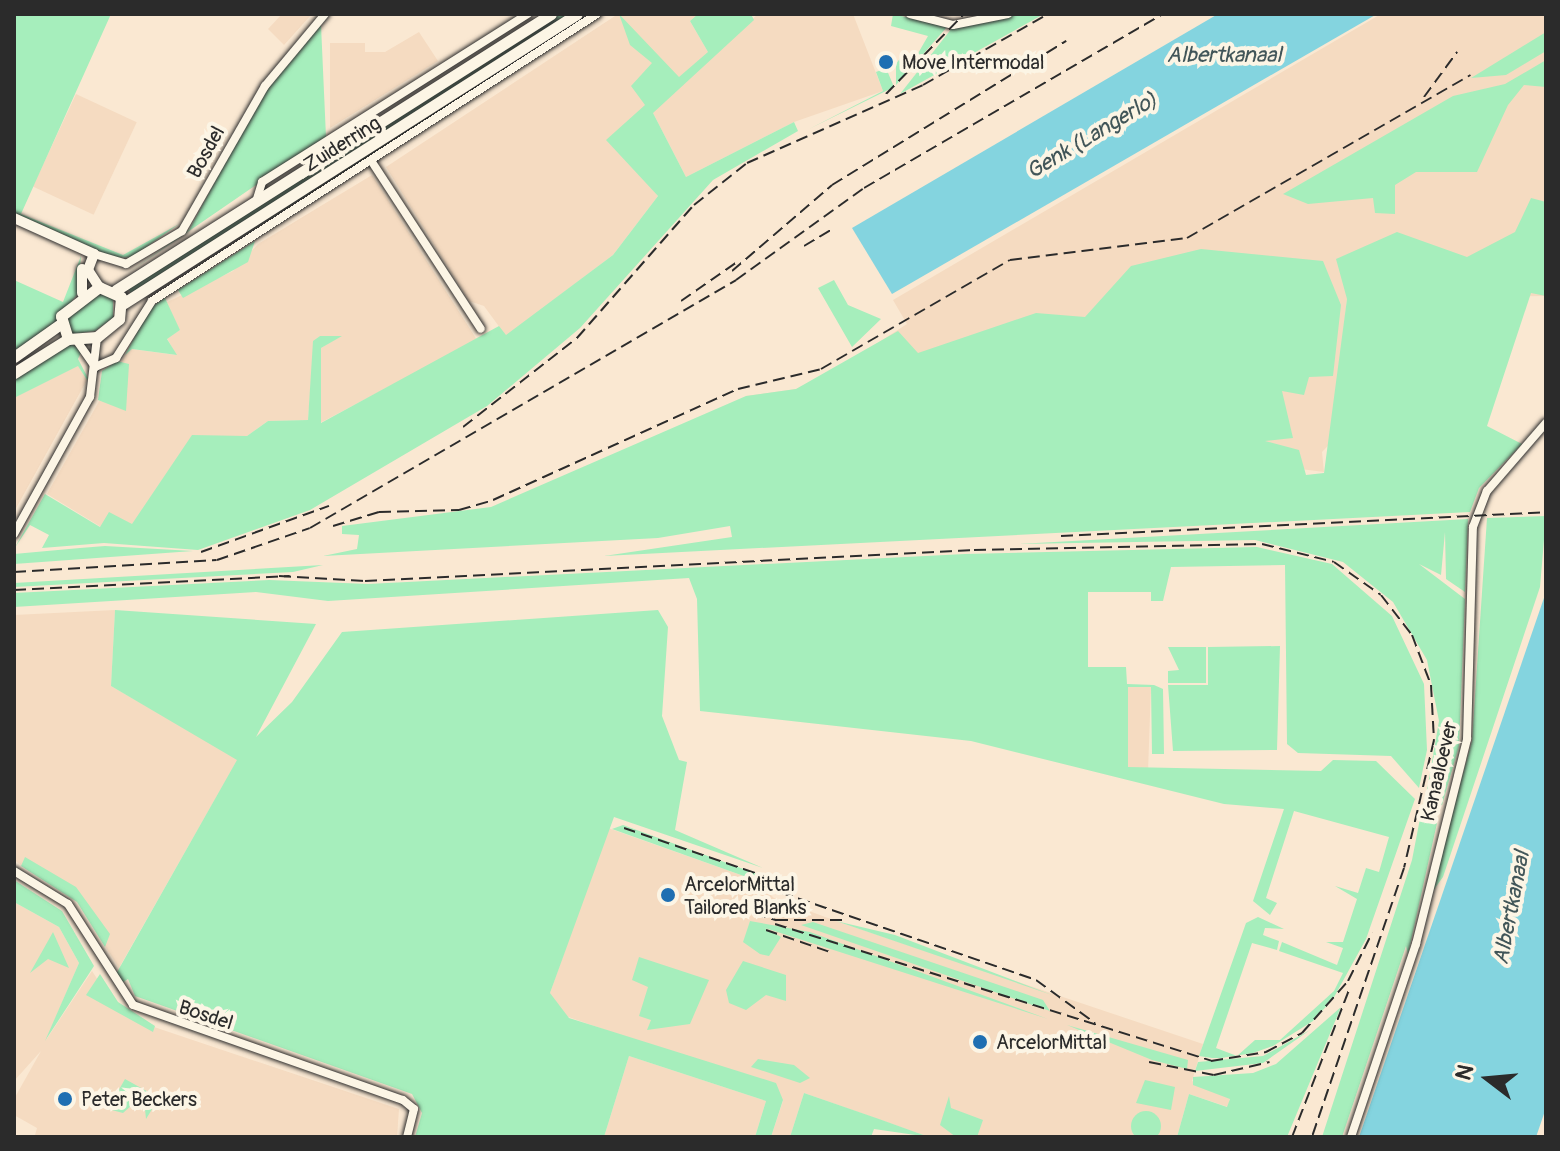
<!DOCTYPE html>
<html>
<head>
<meta charset="utf-8">
<style>
	body { margin:0 }
	#map { position:relative; width:1560px; height:1151px; overflow:hidden; background:#fae8d2; font-family:Pangolin,sans-serif }
	div>[style] { position:absolute }
	.built>* { inset:0; background:#f5dbc1; transform-origin:0 0 }
	.green>* { inset:0; background:#a6eebc }
	.round { border-radius:50% }
	.water>* { inset:0; background:#84d4df }
	.roads { filter:drop-shadow(0 0 2px #2b2b2b) drop-shadow(0 0 2px #2b2b2b) }
	.minor>* { height:8px; margin:-4px; padding:0 4px; transform-origin:4px; border-radius:4px; background:#fcf5e5 }
	.tertiary>* { height:10px; margin:-5px; padding:0 5px; transform-origin:5px; border-radius:5px; background:#fcf5e5 }
	.secondary>* { height:11px; margin:-5.5px; padding:0 5.5px; transform-origin:5.5px; border-radius:5.5px; background:#fcf5e5 }
	.rail>* { height:2px; margin-top:-1px; transform-origin:0; background:repeating-linear-gradient(90deg,#2b2b2b 0 12px,transparent 0 18px) }
	.dots>* { width:22px; height:22px; translate:-50% -50%; box-sizing:border-box; border:4px solid #fcf5e5; border-radius:50% }
	span { translate:-50% -50%; white-space:nowrap; text-align:center; line-height:1.15; -webkit-text-stroke:8px #fcf5e5; paint-order:stroke }
	.poi-label { font-size:20px; color:#2b2b2b }
	.left { translate:0 -50%; text-align:left }
	.street-label { font-size:20px; color:#2b2b2b }
	.water-label { font-size:22px; color:#415558; font-style:italic }
	.frame { position:absolute; inset:0; border:16px solid #2b2b2b; pointer-events:none }
	.north { position:absolute; left:1448px; top:1039px; width:80px; height:80px; -webkit-text-stroke:6px #fcf5e5; paint-order:stroke; rotate:286deg; font-size:22px; font-weight:700; line-height:32px; text-align:center; color:#2b2b2b }
	.north::after { content:''; display:block; margin:auto; width:28px; height:36px; background:#2b2b2b; clip-path:polygon(50% 0,100% 100%,50% 72%,0 100%) }
</style>
</head>
<body>
<div id="map">
	<div class="built">
		<i style="clip-path:polygon(282px 14px,312px 14px,284px 45px,268px 29px)"></i>
		<i style="clip-path:polygon(618px 14px,698px 14px,690px 21px,711px 57px,758px 14px,853px 14px,883px 91px,794px 122px,686px 177px,653px 113px,616px 147px,658px 196px,613px 255px,506px 336px,484px 306px,469px 301px,386px 167px)"></i>
		<i style="clip-path:polygon(1381px 14px,1546px 14px,1546px 296px,1347px 299px,1335px 411px,1355px 418px,1322px 452px,1324px 472px,746px 396px,796px 389px,836px 370px,907px 324px,893px 300px)"></i>
		<i style="clip-path:polygon(419px 32px,438px 61px,330px 128px,330px 43px,365px 43px,365px 52px,385px 52px)"></i>
		<i style="left:76px;top:94px;width:67px;height:102px;rotate:25deg"></i>
		<i style="clip-path:polygon(372px 175px,477px 340px,320px 423px,321px 348px,340px 336px,320px 336px,314px 341px,308px 420px,268px 421px,247px 436px,192px 436px,132px 525px,101px 527px,47px 494px,125px 355px,131px 349px,176px 355px,167px 338px,180px 330px,165px 303px,233px 271px,258px 244px)"></i>
		<i style="clip-path:polygon(75px 360px,87px 380px,14px 512px,14px 398px)"></i>
		<i style="clip-path:polygon(115px 610px,111px 686px,238px 759px,119px 968px,77px 902px,14px 860px,14px 615px)"></i>
		<i style="clip-path:polygon(1128px 687px,1151px 687px,1148px 772px,1128px 767px)"></i>
		<i style="clip-path:polygon(608px 828px,755px 880px,774px 898px,836px 921px,1203px 1044px,1192px 1081px,1230px 1098px,1228px 1107px,1189px 1094px,1177px 1137px,929px 1137px,804px 1093px,790px 1137px,771px 1137px,783px 1101px,777px 1090px,560px 1014px,550px 993px)"></i>
		<i style="clip-path:polygon(14px 902px,59px 927px,79px 963px,46px 1040px,92px 971px,113px 1003px,154px 1027px,399px 1109px,397px 1137px,35px 1135px,37px 1128px,14px 1115px,14px 1099px,41px 1051px,14px 1081px)"></i>
		<i style="clip-path:polygon(629px 1056px,766px 1101px,755px 1137px,604px 1137px)"></i>
	</div>
	<div class="green">
		<i style="clip-path:polygon(14px 14px,111px 14px,21px 214px,123px 255px,179px 224px,132px 257px,115px 258px,14px 213px)"></i>
		<i style="clip-path:polygon(558px 14px,572px 14px,131px 293px,128px 288px)"></i>
		<i style="clip-path:polygon(582px 14px,529px 56px,137px 301px,532px 50px)"></i>
		<i style="clip-path:polygon(619px 14px,679px 77px,708px 52px,690px 21px,698px 14px,751px 14px,754px 20px,653px 113px,686px 177px,794px 122px,798px 131px,713px 180px,580px 328px,487px 406px,310px 510px,198px 550px,104px 543px,42px 548px,49px 535px,30px 525px,14px 549px,45px 494px,100px 527px,109px 512px,132px 524px,192px 435px,247px 436px,268px 421px,308px 420px,313px 341px,320px 336px,342px 336px,321px 348px,321px 423px,499px 326px,506px 335px,613px 255px,658px 196px,606px 140px,645px 105px,631px 86px,652px 63px,630px 45px)"></i>
		<i style="clip-path:polygon(893px 14px,947px 27px,896px 85px,896px 64px,901px 57px,913px 62px,928px 36px,891px 26px)"></i>
		<i style="clip-path:polygon(1017px 14px,1044px 14px,900px 94px,952px 28px)"></i>
		<i style="clip-path:polygon(321px 25px,326px 137px,125px 275px,189px 230px,260px 98px)"></i>
		<i style="clip-path:polygon(1546px 32px,1546px 51px,1506px 75px,1471px 78px)"></i>
		<i style="clip-path:polygon(1546px 60px,1546px 87px,1524px 85px,1508px 105px,1477px 172px,1416px 172px,1395px 185px,1395px 214px,1375px 213px,1373px 198px,1308px 204px,1283px 194px,1453px 96px,1505px 84px)"></i>
		<i style="clip-path:polygon(886px 68px,894px 87px,809px 129px,883px 91px,876px 72px)"></i>
		<i style="clip-path:polygon(1531px 198px,1546px 202px,1546px 296px,1531px 293px,1487px 426px,1522px 444px,1479px 488px,1470px 512px,604px 556px,732px 537px,730px 526px,658px 538px,323px 556px,357px 549px,359px 535px,342px 534px,342px 526px,491px 507px,746px 396px,796px 389px,898px 331px,918px 353px,1036px 313px,1085px 317px,1131px 266px,1201px 249px,1323px 261px,1341px 305px,1333px 376px,1309px 377px,1304px 395px,1282px 391px,1293px 438px,1265px 441px,1299px 450px,1306px 475px,1324px 473px,1347px 299px,1336px 259px,1397px 232px,1467px 257px,1515px 232px)"></i>
		<i style="clip-path:polygon(255px 241px,248px 262px,183px 298px,178px 290px)"></i>
		<i style="clip-path:polygon(81px 256px,78px 293px,57px 322px,14px 352px,14px 280px,63px 302px)"></i>
		<i style="clip-path:polygon(834px 280px,848px 305px,881px 319px,852px 347px,818px 288px)"></i>
		<i style="clip-path:polygon(96px 294px,113px 295px,113px 318px,95px 331px,72px 334px,67px 317px)"></i>
		<i style="clip-path:polygon(165px 298px,180px 330px,167px 339px,177px 355px,132px 349px,125px 355px,150px 308px)"></i>
		<i style="clip-path:polygon(69px 343px,82px 350px,78px 359px,88px 378px,75px 406px,87px 380px,78px 366px,14px 398px,14px 376px)"></i>
		<i style="clip-path:polygon(117px 361px,129px 364px,126px 411px,98px 400px,102px 371px)"></i>
		<i style="clip-path:polygon(1546px 516px,1540px 587px,1443px 877px,1430px 895px,1472px 741px,1487px 518px)"></i>
		<i style="clip-path:polygon(1468px 519px,1465px 592px,1446px 579px,1445px 532px,1441px 575px,1419px 564px,1465px 599px,1459px 746px,1442px 805px,1433px 806px,1426px 796px,1439px 721px,1427px 660px,1393px 602px,1343px 562px,1255px 540px,1018px 544px)"></i>
		<i style="clip-path:polygon(1257px 547px,1332px 564px,1392px 616px,1424px 684px,1427px 750px,1419px 788px,1391px 756px,1298px 753px,1287px 744px,1285px 565px,1171px 567px,1163px 601px,1151px 601px,1151px 592px,1088px 592px,1088px 667px,1126px 667px,1127px 684px,1154px 685px,1163px 689px,1164px 754px,1152px 754px,1151px 687px,1128px 687px,1128px 767px,1321px 771px,1333px 760px,1376px 761px,1415px 799px,1366px 939px,1333px 999px,1313px 1021px,1273px 1046px,1253px 1053px,1221px 1058px,1212px 1058px,1199px 1056px,1246px 923px,1258px 917px,1284px 929px,1265px 928px,1263px 935px,1279px 941px,1277px 950px,1252px 943px,1216px 1048px,1237px 1056px,1255px 1040px,1280px 1040px,1334px 991px,1343px 973px,1279px 951px,1282px 942px,1337px 965px,1343px 948px,1326px 942px,1343px 942px,1357px 899px,1335px 886px,1358px 893px,1366px 868px,1379px 872px,1389px 837px,1294px 811px,1266px 898px,1277px 903px,1270px 915px,1253px 901px,1284px 809px,1224px 804px,971px 741px,700px 711px,697px 599px,689px 578px,328px 601px,256px 592px,14px 607px,14px 593px,269px 580px,368px 584px,965px 554px)"></i>
		<i style="clip-path:polygon(80px 548px,105px 546px,193px 551px,14px 564px,14px 554px)"></i>
		<i style="clip-path:polygon(323px 565px,293px 572px,14px 587px,14px 583px)"></i>
		<i style="clip-path:polygon(115px 610px,316px 624px,256px 737px,292px 702px,342px 632px,658px 610px,668px 627px,662px 716px,679px 760px,687px 762px,675px 830px,763px 868px,614px 817px,550px 993px,569px 1018px,776px 1083px,783px 1100px,771px 1137px,755px 1137px,766px 1101px,629px 1056px,604px 1137px,415px 1137px,422px 1113px,412px 1094px,135px 996px,128px 979px,122px 983px,116px 974px,237px 760px,111px 686px)"></i>
		<i style="clip-path:polygon(1280px 646px,1277px 750px,1173px 751px,1168px 685px,1208px 685px,1208px 647px)"></i>
		<i style="clip-path:polygon(1168px 647px,1206px 647px,1206px 683px,1168px 683px,1168px 671px,1179px 670px)"></i>
		<i style="clip-path:polygon(1423px 803px,1437px 823px,1408px 954px,1406px 946px,1342px 1137px,1322px 1137px,1412px 860px)"></i>
		<i style="clip-path:polygon(623px 825px,757px 874px,755px 880px,612px 829px)"></i>
		<i style="clip-path:polygon(25px 857px,76px 887px,110px 934px,105px 947px,77px 902px,21px 866px)"></i>
		<i style="clip-path:polygon(14px 880px,62px 911px,94px 966px,45px 1041px,79px 963px,59px 927px,14px 902px)"></i>
		<i style="clip-path:polygon(750px 921px,810px 932px,1048px 1019px,765px 928px,781px 937px,769px 956px,760px 954px,743px 942px)"></i>
		<i style="clip-path:polygon(836px 921px,895px 935px,1052px 995px)"></i>
		<i style="clip-path:polygon(813px 922px,1043px 1000px,1050px 1011px,801px 925px)"></i>
		<i style="clip-path:polygon(53px 932px,69px 968px,48px 959px,30px 973px)"></i>
		<i style="clip-path:polygon(639px 957px,709px 980px,690px 1024px,647px 1030px,651px 1020px,639px 1016px,648px 987px,632px 980px)"></i>
		<i style="clip-path:polygon(743px 961px,786px 975px,786px 1001px,766px 995px,746px 1010px,729px 1003px,726px 990px)"></i>
		<i style="clip-path:polygon(100px 974px,118px 1002px,155px 1026px,153px 1032px,86px 995px)"></i>
		<i style="clip-path:polygon(1341px 1007px,1287px 1137px,1177px 1137px,1189px 1094px,1227px 1107px,1230px 1099px,1193px 1085px,1193px 1077px,1253px 1073px,1276px 1064px)"></i>
		<i style="clip-path:polygon(1067px 1025px,1188px 1060px,1187px 1069px,1152px 1060px)"></i>
		<i style="clip-path:polygon(1310px 1030px,1263px 1063px,1195px 1071px,1198px 1062px,1263px 1056px)"></i>
		<i style="clip-path:polygon(758px 1059px,794px 1065px,810px 1078px,800px 1083px,751px 1067px)"></i>
		<i style="clip-path:polygon(125px 1079px,159px 1098px,146px 1119px,145px 1109px,132px 1105px,123px 1113px,108px 1109px)"></i>
		<i style="clip-path:polygon(1145px 1080px,1175px 1087px,1171px 1110px,1136px 1103px)"></i>
		<i style="clip-path:polygon(804px 1093px,879px 1119px,929px 1137px,874px 1129px,871px 1137px,790px 1137px)"></i>
		<i style="clip-path:polygon(949px 1096px,951px 1108px,983px 1120px,977px 1137px,956px 1137px,940px 1125px)"></i>
		<i class="round" style="left:1131px;top:1111px;width:30px;height:30px"></i>
	</div>
	<div class="water">
		<i style="clip-path:polygon(1218px 14px,1377px 14px,892px 294px,852px 228px)"></i>
		<i style="clip-path:polygon(1546px 592px,1546px 1108px,1536px 1137px,1359px 1137px)"></i>
	</div>
	<div class="roads">
		<div class="minor">
			<i style="left:910px;top:14px;width:44px;rotate:14.3deg"></i>
			<i style="left:953px;top:25px;width:56px;rotate:-11.3deg"></i>
			<i style="left:372px;top:162px;width:199px;rotate:56.9deg"></i>
			<i style="left:256px;top:202px;width:21px;rotate:-73deg"></i>
			<i style="left:262px;top:182px;width:315px;rotate:-32.3deg"></i>
			<i style="left:94px;top:254px;width:34px;rotate:17deg"></i>
			<i style="left:126px;top:264px;width:65px;rotate:-30.5deg"></i>
			<i style="left:182px;top:231px;width:167px;rotate:-60.2deg"></i>
			<i style="left:265px;top:86px;width:94px;rotate:-50.2deg"></i>
			<i style="left:77px;top:341px;width:32px;rotate:55deg"></i>
			<i style="left:95px;top:367px;width:23px;rotate:-23deg"></i>
			<i style="left:116px;top:358px;width:67px;rotate:-57.7deg"></i>
			<i style="left:152px;top:301px;width:530px;rotate:-32.82deg"></i>
			<i style="left:14px;top:534px;width:157px;rotate:-61deg"></i>
			<i style="left:90px;top:397px;width:60px;rotate:-83.3deg"></i>
			<i style="left:14px;top:871px;width:63px;rotate:31.4deg"></i>
			<i style="left:68px;top:904px;width:120px;rotate:57.2deg"></i>
			<i style="left:133px;top:1005px;width:286px;rotate:19.4deg"></i>
			<i style="left:403px;top:1100px;width:14px;rotate:39deg"></i>
			<i style="left:414px;top:1109px;width:29px;rotate:104deg"></i>
			<i style="left:1351px;top:1137px;width:204px;rotate:-71.4deg"></i>
			<i style="left:1416px;top:944px;width:211px;rotate:-76deg"></i>
			<i style="left:1467px;top:739px;width:212px;rotate:-88.4deg"></i>
			<i style="left:1473px;top:527px;width:39px;rotate:-69deg"></i>
			<i style="left:1487px;top:491px;width:90px;rotate:-49.1deg"></i>
		</div>
		<div class="tertiary">
			<i style="left:14px;top:218px;width:88px;rotate:24.2deg"></i>
			<i style="left:94px;top:254px;width:17px;rotate:111deg"></i>
			<i style="left:88px;top:270px;width:20px;rotate:57deg"></i>
			<i style="left:82px;top:293px;width:24px;rotate:-90deg"></i>
		</div>
		<div class="secondary">
			<i style="left:99px;top:287px;width:24px;rotate:24deg"></i>
			<i style="left:121px;top:297px;width:22px;rotate:95deg"></i>
			<i style="left:119px;top:319px;width:28px;rotate:141deg"></i>
			<i style="left:97px;top:337px;width:29px;rotate:176deg"></i>
			<i style="left:68px;top:339px;width:24px;rotate:-107deg"></i>
			<i style="left:61px;top:316px;width:48px;rotate:-37.3deg"></i>
			<i style="left:116px;top:290px;width:515px;rotate:-32.39deg"></i>
			<i style="left:124px;top:303px;width:537px;rotate:-32.54deg"></i>
			<i style="left:14px;top:357px;width:55px;rotate:-35.4deg"></i>
			<i style="left:14px;top:373px;width:64px;rotate:-32.2deg"></i>
		</div>
	</div>
	<div class="rail">
		<i style="left:886px;top:94px;width:112px;rotate:-45.7deg"></i>
		<i style="left:1424px;top:97px;width:56px;rotate:-53.7deg"></i>
		<i style="left:804px;top:246px;width:31px;rotate:-31deg"></i>
		<i style="left:732px;top:271px;width:132px;rotate:-40.7deg"></i>
		<i style="left:832px;top:185px;width:275px;rotate:-31.6deg"></i>
		<i style="left:681px;top:301px;width:72px;rotate:-34.8deg"></i>
		<i style="left:463px;top:427px;width:145px;rotate:-38deg"></i>
		<i style="left:577px;top:338px;width:177px;rotate:-48.7deg"></i>
		<i style="left:694px;top:205px;width:68px;rotate:-38.4deg"></i>
		<i style="left:747px;top:163px;width:193px;rotate:-23.9deg"></i>
		<i style="left:923px;top:85px;width:144px;rotate:-29.6deg"></i>
		<i style="left:333px;top:526px;width:48px;rotate:-16.9deg"></i>
		<i style="left:379px;top:512px;width:80px;rotate:-1.4deg"></i>
		<i style="left:459px;top:510px;width:35px;rotate:-16deg"></i>
		<i style="left:493px;top:500px;width:269px;rotate:-24.4deg"></i>
		<i style="left:738px;top:389px;width:85px;rotate:-13.5deg"></i>
		<i style="left:821px;top:369px;width:218px;rotate:-30deg"></i>
		<i style="left:1010px;top:260px;width:178px;rotate:-7.1deg"></i>
		<i style="left:1187px;top:238px;width:327px;rotate:-29.9deg"></i>
		<i style="left:1061px;top:536px;width:486px;rotate:-2.8deg"></i>
		<i style="left:201px;top:552px;width:136px;rotate:-19.8deg"></i>
		<i style="left:14px;top:572px;width:203px;rotate:-3.4deg"></i>
		<i style="left:217px;top:560px;width:98px;rotate:-19deg"></i>
		<i style="left:310px;top:528px;width:493px;rotate:-30.2deg"></i>
		<i style="left:736px;top:280px;width:158px;rotate:-35.7deg"></i>
		<i style="left:864px;top:188px;width:346px;rotate:-30.2deg"></i>
		<i style="left:279px;top:576px;width:86px;rotate:3.3deg"></i>
		<i style="left:365px;top:581px;width:610px;rotate:-2.91deg"></i>
		<i style="left:974px;top:550px;width:288px;rotate:-1.2deg"></i>
		<i style="left:1262px;top:544px;width:74px;rotate:14deg"></i>
		<i style="left:1334px;top:562px;width:57px;rotate:35.1deg"></i>
		<i style="left:1381px;top:595px;width:51px;rotate:52.2deg"></i>
		<i style="left:1412px;top:635px;width:53px;rotate:69.2deg"></i>
		<i style="left:1431px;top:685px;width:55px;rotate:86.9deg"></i>
		<i style="left:1434px;top:740px;width:131px;rotate:103.2deg"></i>
		<i style="left:1404px;top:868px;width:284px;rotate:108.9deg"></i>
		<i style="left:14px;top:590px;width:276px;rotate:-2.9deg"></i>
		<i style="left:624px;top:828px;width:148px;rotate:18.9deg"></i>
		<i style="left:747px;top:881px;width:305px;rotate:18.9deg"></i>
		<i style="left:1036px;top:980px;width:73px;rotate:36.1deg"></i>
		<i style="left:737px;top:909px;width:41px;rotate:15.8deg"></i>
		<i style="left:776px;top:920px;width:66px"></i>
		<i style="left:775px;top:924px;width:457px;rotate:17.4deg"></i>
		<i style="left:1211px;top:1061px;width:56px;rotate:-9.3deg"></i>
		<i style="left:1266px;top:1052px;width:41px;rotate:-27.8deg"></i>
		<i style="left:1302px;top:1033px;width:69px;rotate:-48.5deg"></i>
		<i style="left:1348px;top:981px;width:54px;rotate:-63.4deg"></i>
		<i style="left:766px;top:930px;width:68px;rotate:19deg"></i>
		<i style="left:1149px;top:1062px;width:66px;rotate:11.3deg"></i>
		<i style="left:1214px;top:1075px;width:57px;rotate:-13.1deg"></i>
		<i style="left:1292px;top:1137px;width:158px;rotate:-68.8deg"></i>
	</div>
	<div class="dots">
		<i style="left:886px;top:62px;background:#1f6fb2"></i>
		<i style="left:668px;top:895px;background:#1f6fb2"></i>
		<i style="left:980px;top:1042px;background:#1f6fb2"></i>
		<i style="left:65px;top:1099px;background:#1f6fb2"></i>
	</div>
	<div class="poi-label">
		<span class="left" style="left:902px;top:62px">Move Intermodal</span>
		<span class="left" style="left:684px;top:896px">ArcelorMittal<br>Tailored Blanks</span>
		<span class="left" style="left:996px;top:1042px">ArcelorMittal</span>
		<span class="left" style="left:81px;top:1099px">Peter Beckers</span>
	</div>
	<div class="street-label">
		<span style="left:342px;top:144px;rotate:-32deg">Zuiderring</span>
		<span style="left:206px;top:152px;rotate:-61deg">Bosdel</span>
		<span style="left:1439px;top:771px;rotate:-77deg">Kanaaloever</span>
		<span style="left:206px;top:1015px;rotate:18deg">Bosdel</span>
	</div>
	<div class="water-label">
		<span style="left:1224px;top:56px">Albertkanaal</span>
		<span style="left:1092px;top:136px;rotate:-31deg">Genk (Langerlo)</span>
		<span style="left:1512px;top:908px;rotate:-79deg">Albertkanaal</span>
	</div>
	<div class="frame"></div>
	<div class="north">N</div>
</div>
</body>
</html>
